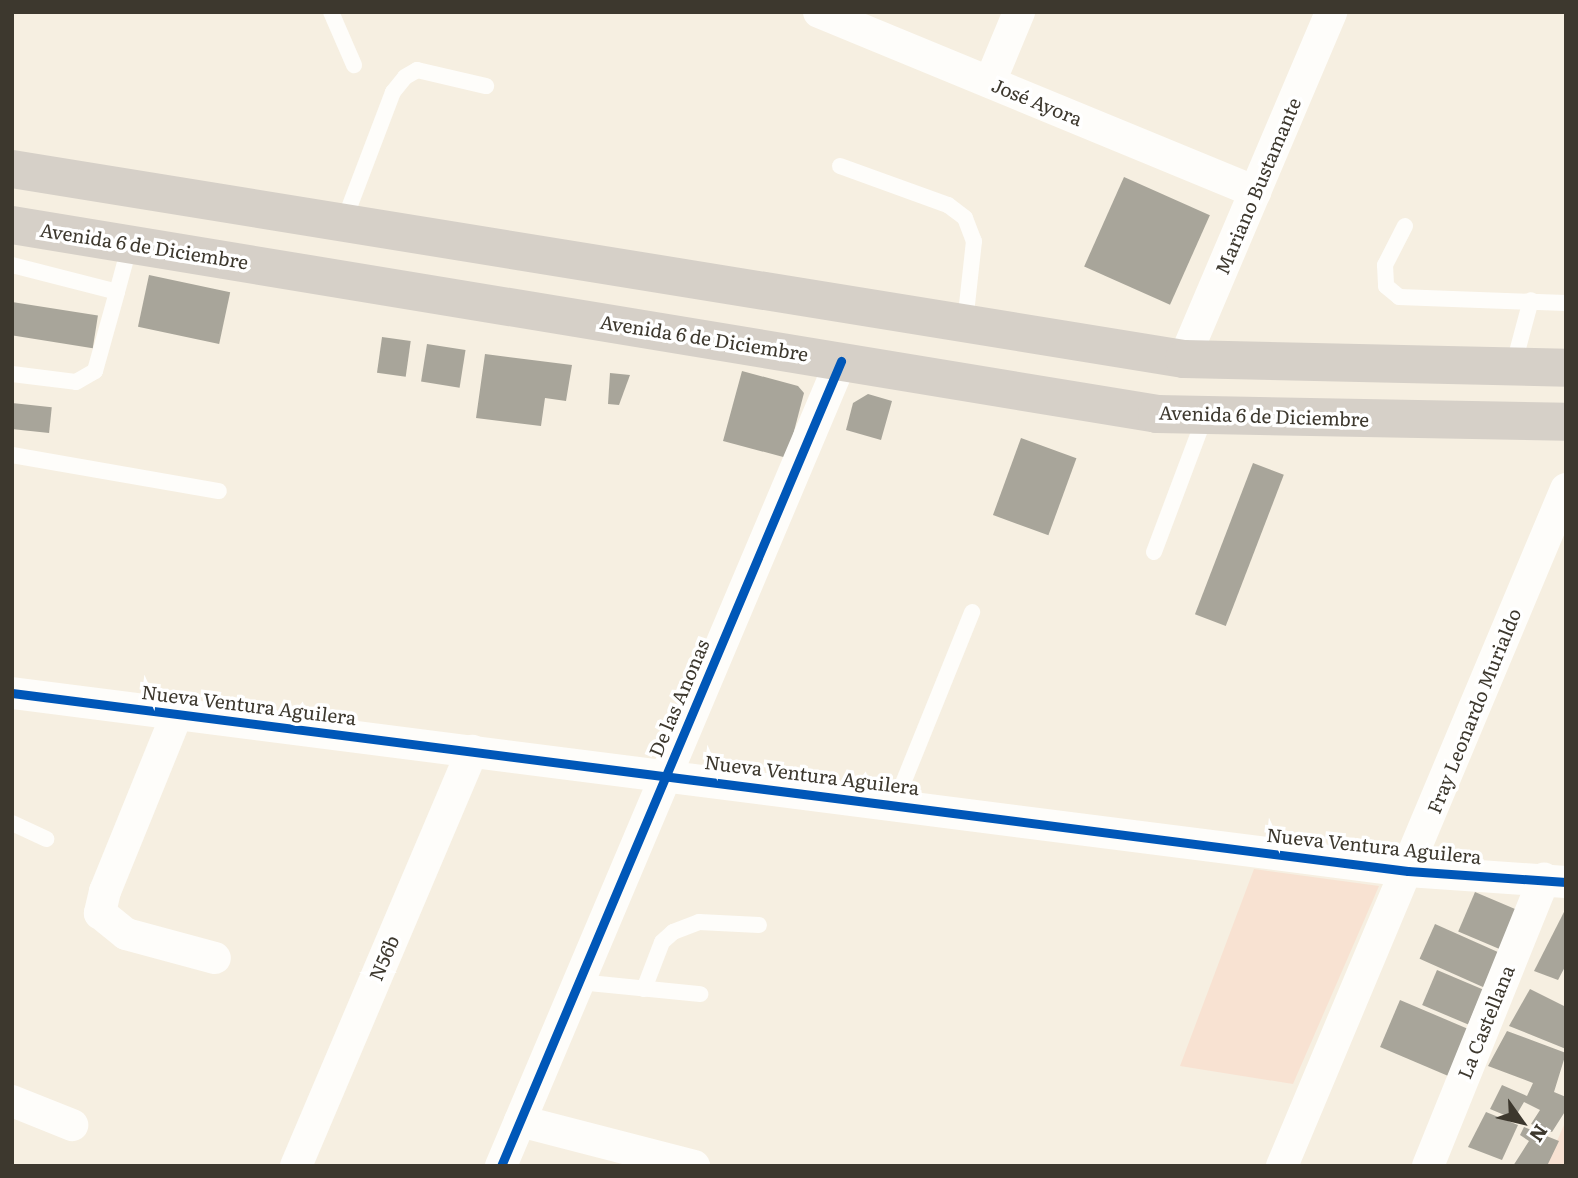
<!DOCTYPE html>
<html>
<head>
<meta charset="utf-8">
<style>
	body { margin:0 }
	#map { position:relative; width:1578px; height:1178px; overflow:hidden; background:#f6efe1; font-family:Literata,serif }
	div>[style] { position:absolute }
	.green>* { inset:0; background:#f8e2d2 }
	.building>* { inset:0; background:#a8a59a; transform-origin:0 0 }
	.lane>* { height:16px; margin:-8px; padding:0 8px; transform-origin:8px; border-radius:8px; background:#fefdfa }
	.street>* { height:32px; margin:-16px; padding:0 16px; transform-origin:16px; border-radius:16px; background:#fefdfa }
	.primary>* { height:38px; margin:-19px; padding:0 19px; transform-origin:19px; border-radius:19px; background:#d6d0c8 }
	.cycleway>* { height:9px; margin:-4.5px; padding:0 4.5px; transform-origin:4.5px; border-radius:4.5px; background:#0057b8 }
	span { translate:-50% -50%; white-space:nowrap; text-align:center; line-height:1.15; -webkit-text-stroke:7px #fff; paint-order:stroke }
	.street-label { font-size:19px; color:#3d382e }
	.frame { position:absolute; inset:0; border:14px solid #3d382e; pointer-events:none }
	.north { position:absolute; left:1487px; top:1087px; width:70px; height:70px; -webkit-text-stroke:5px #fff; paint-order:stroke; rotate:124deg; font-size:19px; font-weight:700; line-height:28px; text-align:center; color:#3d382e }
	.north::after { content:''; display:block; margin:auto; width:24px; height:32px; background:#3d382e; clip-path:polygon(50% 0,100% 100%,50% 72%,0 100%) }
</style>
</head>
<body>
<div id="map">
	<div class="green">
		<i style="clip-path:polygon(1254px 869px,1379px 886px,1293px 1084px,1180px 1066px)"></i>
		<i style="clip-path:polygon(1564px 1125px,1566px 1166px,1546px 1166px)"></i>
	</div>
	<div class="building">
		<i style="left:1124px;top:177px;width:94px;height:98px;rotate:24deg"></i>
		<i style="left:149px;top:275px;width:83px;height:53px;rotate:12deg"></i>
		<i style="left:12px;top:302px;width:87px;height:33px;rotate:9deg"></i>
		<i style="left:382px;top:337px;width:29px;height:36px;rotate:8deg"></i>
		<i style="left:427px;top:344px;width:39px;height:38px;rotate:9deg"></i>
		<i style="clip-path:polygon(485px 354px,572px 365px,566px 401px,545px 398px,541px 426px,476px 418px)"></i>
		<i style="clip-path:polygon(742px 371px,798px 386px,804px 393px,787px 458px,723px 441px)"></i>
		<i style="clip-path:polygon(610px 373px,630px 375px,619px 405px,608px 404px)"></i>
		<i style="clip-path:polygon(868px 394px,892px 401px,881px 440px,846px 430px,853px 403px)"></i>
		<i style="left:12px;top:403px;width:40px;height:26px;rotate:6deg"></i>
		<i style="left:1021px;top:438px;width:59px;height:82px;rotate:20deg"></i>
		<i style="left:1253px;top:463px;width:33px;height:162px;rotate:21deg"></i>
		<i style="left:1475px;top:892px;width:48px;height:43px;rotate:23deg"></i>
		<i style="clip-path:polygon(1566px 908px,1566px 965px,1558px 980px,1534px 971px)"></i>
		<i style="left:1435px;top:924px;width:70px;height:38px;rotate:24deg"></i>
		<i style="left:1437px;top:970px;width:50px;height:38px;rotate:23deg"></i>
		<i style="clip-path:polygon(1530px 989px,1566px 1007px,1566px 1049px,1509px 1026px)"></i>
		<i style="left:1400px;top:1000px;width:76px;height:51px;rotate:23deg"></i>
		<i style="clip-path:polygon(1507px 1031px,1566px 1053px,1554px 1092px,1566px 1097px,1566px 1110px,1552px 1132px,1531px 1124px,1540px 1110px,1524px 1102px,1514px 1119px,1490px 1109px,1502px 1085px,1527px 1096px,1533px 1083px,1488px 1066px)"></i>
		<i style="clip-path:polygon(1486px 1112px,1518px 1125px,1502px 1160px,1468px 1147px)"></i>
		<i style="clip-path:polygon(1524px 1127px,1559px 1141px,1547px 1166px,1513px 1166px,1529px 1141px,1520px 1135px)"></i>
	</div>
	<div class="lane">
		<i style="left:331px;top:12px;width:58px;rotate:66.5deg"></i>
		<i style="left:840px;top:166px;width:115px;rotate:19.9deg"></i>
		<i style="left:948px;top:205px;width:21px;rotate:37deg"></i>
		<i style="left:965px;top:218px;width:25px;rotate:69deg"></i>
		<i style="left:974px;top:241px;width:82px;rotate:96.3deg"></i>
		<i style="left:344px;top:221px;width:138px;rotate:-69.2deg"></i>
		<i style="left:393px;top:92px;width:19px;rotate:-51deg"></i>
		<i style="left:405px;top:77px;width:14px;rotate:-30deg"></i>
		<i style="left:417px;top:70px;width:71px;rotate:13.1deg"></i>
		<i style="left:1405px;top:226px;width:44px;rotate:117.1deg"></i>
		<i style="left:1385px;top:265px;width:21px;rotate:87deg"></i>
		<i style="left:1386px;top:286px;width:17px;rotate:40deg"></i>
		<i style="left:1399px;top:297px;width:167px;rotate:2.1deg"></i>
		<i style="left:12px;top:265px;width:108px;rotate:14.4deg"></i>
		<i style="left:117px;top:292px;width:50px;rotate:-74.8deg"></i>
		<i style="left:1513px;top:367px;width:69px;rotate:-75deg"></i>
		<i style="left:12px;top:374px;width:64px;rotate:7.1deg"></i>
		<i style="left:76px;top:382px;width:22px;rotate:-30deg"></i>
		<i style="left:95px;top:371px;width:82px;rotate:-74.4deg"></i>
		<i style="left:12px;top:455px;width:210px;rotate:9.9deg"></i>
		<i style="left:1154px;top:552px;width:145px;rotate:-69.4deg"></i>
		<i style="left:895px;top:803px;width:206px;rotate:-68deg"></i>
		<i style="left:12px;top:823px;width:38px;rotate:25deg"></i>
		<i style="left:579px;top:982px;width:122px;rotate:5.7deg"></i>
		<i style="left:644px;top:989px;width:50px;rotate:-69deg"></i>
		<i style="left:662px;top:942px;width:15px;rotate:-42deg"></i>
		<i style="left:673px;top:932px;width:28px;rotate:-21deg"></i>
		<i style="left:699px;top:922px;width:60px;rotate:2.9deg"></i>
	</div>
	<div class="street">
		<i style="left:819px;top:12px;width:472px;rotate:22.4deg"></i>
		<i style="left:990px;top:82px;width:76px;rotate:-67.5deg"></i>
		<i style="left:1184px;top:359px;width:377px;rotate:-67deg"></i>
		<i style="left:12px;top:693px;width:1407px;rotate:7.27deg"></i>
		<i style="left:1408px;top:871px;width:158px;rotate:4deg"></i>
		<i style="left:177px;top:714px;width:191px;rotate:112.1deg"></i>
		<i style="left:105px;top:891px;width:23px;rotate:103deg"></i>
		<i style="left:100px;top:913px;width:33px;rotate:39deg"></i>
		<i style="left:126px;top:934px;width:92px;rotate:15.1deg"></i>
		<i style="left:12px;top:1101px;width:65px;rotate:21.8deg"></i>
		<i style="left:520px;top:1121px;width:180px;rotate:14.5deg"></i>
		<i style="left:296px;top:1166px;width:451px;rotate:-67deg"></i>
		<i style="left:501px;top:1166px;width:874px;rotate:-67.1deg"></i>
		<i style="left:1282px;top:1166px;width:734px;rotate:-67.24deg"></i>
		<i style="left:1428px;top:1166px;width:310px;rotate:-68deg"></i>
	</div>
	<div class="primary">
		<i style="left:12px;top:169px;width:1187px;rotate:9.21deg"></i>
		<i style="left:1184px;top:359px;width:382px;rotate:1.3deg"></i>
		<i style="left:12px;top:225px;width:1160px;rotate:9.37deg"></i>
		<i style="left:1157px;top:414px;width:409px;rotate:1.1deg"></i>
	</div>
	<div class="cycleway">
		<i style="left:12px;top:693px;width:1407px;rotate:7.27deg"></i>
		<i style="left:1408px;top:871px;width:158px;rotate:4deg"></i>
		<i style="left:501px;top:1166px;width:874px;rotate:-67.1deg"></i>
	</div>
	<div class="street-label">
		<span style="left:1037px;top:102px;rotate:22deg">José Ayora</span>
		<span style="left:1258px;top:186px;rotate:-67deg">Mariano Bustamante</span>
		<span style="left:144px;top:246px;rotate:9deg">Avenida 6 de Diciembre</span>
		<span style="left:704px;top:338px;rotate:9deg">Avenida 6 de Diciembre</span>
		<span style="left:1264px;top:416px;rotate:2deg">Avenida 6 de Diciembre</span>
		<span style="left:679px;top:698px;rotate:-67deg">De las Anonas</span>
		<span style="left:249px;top:705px;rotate:7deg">Nueva Ventura Aguilera</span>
		<span style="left:1474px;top:711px;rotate:-68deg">Fray Leonardo Murialdo</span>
		<span style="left:812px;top:775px;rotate:7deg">Nueva Ventura Aguilera</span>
		<span style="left:1374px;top:846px;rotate:6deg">Nueva Ventura Aguilera</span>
		<span style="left:384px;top:958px;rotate:-67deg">N56b</span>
		<span style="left:1486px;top:1022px;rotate:-68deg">La Castellana</span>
	</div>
	<div class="frame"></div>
	<div class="north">N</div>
</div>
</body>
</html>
